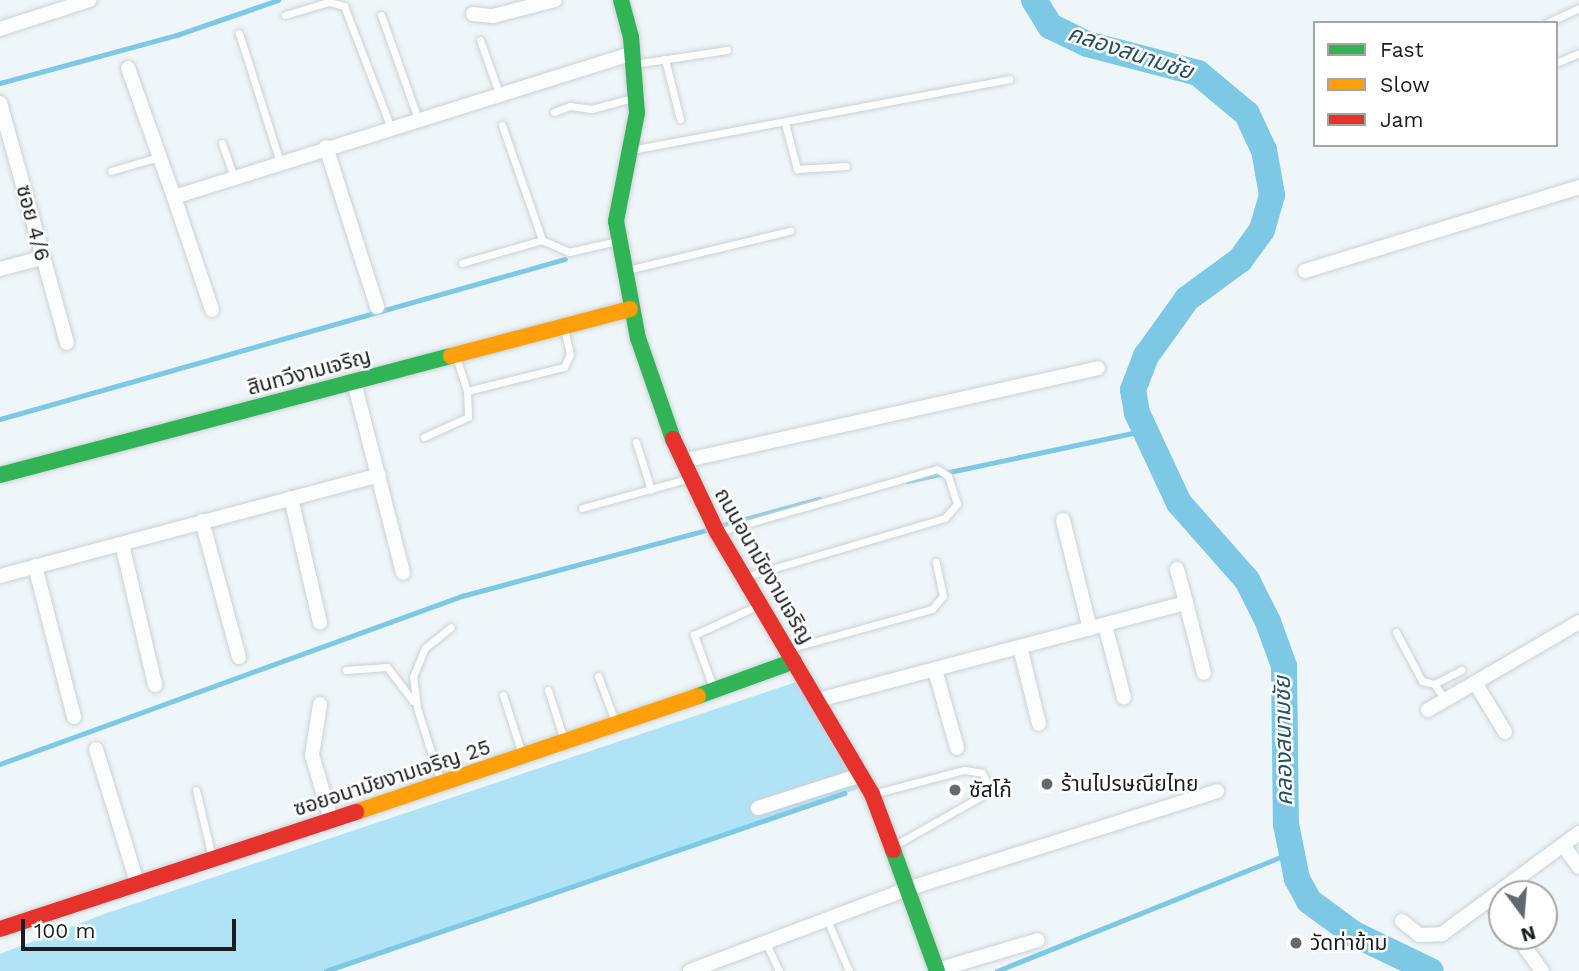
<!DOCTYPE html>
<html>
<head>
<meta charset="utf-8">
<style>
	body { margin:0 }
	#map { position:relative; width:1579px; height:971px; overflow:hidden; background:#eef6f9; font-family:"Work Sans","Noto Sans Thai",sans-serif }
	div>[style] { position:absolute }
	.green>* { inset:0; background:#b1e3f7 }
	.stream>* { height:4.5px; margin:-2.25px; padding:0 2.25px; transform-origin:2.25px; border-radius:2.25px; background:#7cc8e5 }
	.river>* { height:26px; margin:-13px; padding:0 13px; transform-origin:13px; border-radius:13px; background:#7cc8e5 }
	.roads { filter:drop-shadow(0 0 2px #cbd1d4) drop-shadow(0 0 2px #cbd1d4) }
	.lane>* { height:7px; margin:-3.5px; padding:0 3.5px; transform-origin:3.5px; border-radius:3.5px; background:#fcfefe }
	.street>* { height:14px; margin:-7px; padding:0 7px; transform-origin:7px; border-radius:7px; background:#fcfefe }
	.fast>* { height:16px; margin:-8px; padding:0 8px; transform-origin:8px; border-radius:8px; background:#30b455 }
	.slow>* { height:16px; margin:-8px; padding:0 8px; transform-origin:8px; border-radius:8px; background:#ff9f0a }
	.jam>* { height:16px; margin:-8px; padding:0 8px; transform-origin:8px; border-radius:8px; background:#e5322d }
	.dots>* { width:19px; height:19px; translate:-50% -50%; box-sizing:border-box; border:4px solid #fff; border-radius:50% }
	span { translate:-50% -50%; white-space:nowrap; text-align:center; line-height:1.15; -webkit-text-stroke:5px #fff; paint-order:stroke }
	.street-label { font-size:21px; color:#191d20 }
	.poi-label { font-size:21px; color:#191d20 }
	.left { translate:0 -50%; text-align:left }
	.water-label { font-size:23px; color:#245062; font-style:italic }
	.legend { position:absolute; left:1313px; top:21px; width:245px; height:126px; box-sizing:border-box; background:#fff; border:2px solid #a3a5a6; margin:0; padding:9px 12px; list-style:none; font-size:21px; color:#191d20 }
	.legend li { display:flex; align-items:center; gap:14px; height:35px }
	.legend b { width:35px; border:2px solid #a3a5a6 }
	.north { position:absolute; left:1488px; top:880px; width:70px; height:70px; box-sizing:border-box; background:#fff; border:2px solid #a3a5a6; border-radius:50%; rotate:164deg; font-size:19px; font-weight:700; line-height:28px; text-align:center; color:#191d20 }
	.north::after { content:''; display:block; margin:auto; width:24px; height:32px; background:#64696c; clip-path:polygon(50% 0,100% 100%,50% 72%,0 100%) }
	.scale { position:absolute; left:21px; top:919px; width:215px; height:32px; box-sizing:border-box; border:4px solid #191d20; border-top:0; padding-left:9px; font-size:21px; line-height:24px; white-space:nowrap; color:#191d20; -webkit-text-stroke:5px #fff; paint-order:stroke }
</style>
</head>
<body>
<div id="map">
	<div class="green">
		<i style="clip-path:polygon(805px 679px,869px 785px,326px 971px,0 971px,0 954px,107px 913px)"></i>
	</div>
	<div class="stream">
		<i style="left:0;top:83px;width:183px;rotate:-15.2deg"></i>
		<i style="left:177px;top:35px;width:107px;rotate:-19.1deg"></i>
		<i style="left:0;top:419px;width:587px;rotate:-15.81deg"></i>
		<i style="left:907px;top:481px;width:240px;rotate:-12deg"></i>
		<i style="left:720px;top:526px;width:103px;rotate:-15.3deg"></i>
		<i style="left:0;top:764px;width:492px;rotate:-20deg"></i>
		<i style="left:462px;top:596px;width:258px;rotate:-15.1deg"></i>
		<i style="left:326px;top:971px;width:548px;rotate:-18.96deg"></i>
		<i style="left:997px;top:971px;width:314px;rotate:-21.9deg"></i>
	</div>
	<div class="river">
		<i style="left:1034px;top:0;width:31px;rotate:58deg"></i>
		<i style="left:1050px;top:26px;width:41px;rotate:25.9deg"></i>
		<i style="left:1087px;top:44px;width:115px;rotate:14.6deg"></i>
		<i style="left:1198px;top:73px;width:64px;rotate:39.9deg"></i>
		<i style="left:1247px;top:114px;width:40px;rotate:65deg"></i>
		<i style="left:1264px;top:150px;width:46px;rotate:79.9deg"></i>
		<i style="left:1272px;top:195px;width:36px;rotate:106deg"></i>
		<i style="left:1262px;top:230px;width:37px;rotate:126deg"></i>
		<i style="left:1240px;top:260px;width:66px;rotate:143.7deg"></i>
		<i style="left:1187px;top:299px;width:70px;rotate:125.7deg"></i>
		<i style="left:1146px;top:356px;width:36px;rotate:111deg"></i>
		<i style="left:1133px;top:390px;width:23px;rotate:80deg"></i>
		<i style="left:1137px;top:413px;width:99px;rotate:65deg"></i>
		<i style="left:1179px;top:503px;width:103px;rotate:48.6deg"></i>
		<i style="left:1247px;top:580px;width:47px;rotate:63.4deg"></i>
		<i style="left:1268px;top:622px;width:47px;rotate:70deg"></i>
		<i style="left:1284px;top:666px;width:158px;rotate:89.3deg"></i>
		<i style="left:1286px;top:824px;width:56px;rotate:78.7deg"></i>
		<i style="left:1297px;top:879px;width:25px;rotate:61deg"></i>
		<i style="left:1309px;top:901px;width:56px;rotate:36.3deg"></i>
		<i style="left:1354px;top:934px;width:85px;rotate:25.7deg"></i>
	</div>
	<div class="roads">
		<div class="lane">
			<i style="left:285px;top:15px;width:46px;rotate:-16.5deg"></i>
			<i style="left:329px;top:2px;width:16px;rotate:15deg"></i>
			<i style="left:344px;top:6px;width:131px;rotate:68.9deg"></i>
			<i style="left:381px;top:15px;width:110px;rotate:70.4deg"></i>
			<i style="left:1547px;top:23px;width:35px;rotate:-25deg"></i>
			<i style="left:239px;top:33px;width:135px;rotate:72.4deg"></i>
			<i style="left:480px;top:40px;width:56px;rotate:70.3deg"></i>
			<i style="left:665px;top:59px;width:62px;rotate:76deg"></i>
			<i style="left:1556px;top:63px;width:25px;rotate:-23deg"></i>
			<i style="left:634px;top:64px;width:94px;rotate:-8.6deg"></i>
			<i style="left:554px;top:112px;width:17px;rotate:-21deg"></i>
			<i style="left:570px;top:106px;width:22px;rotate:8deg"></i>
			<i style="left:592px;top:109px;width:46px;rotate:-15.3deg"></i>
			<i style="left:785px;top:123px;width:48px;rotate:75.4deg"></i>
			<i style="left:797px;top:169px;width:49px;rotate:-3.5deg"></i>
			<i style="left:502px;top:125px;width:122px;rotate:70.8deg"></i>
			<i style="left:222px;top:143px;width:37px;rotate:71deg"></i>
			<i style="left:631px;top:150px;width:385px;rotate:-10.6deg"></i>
			<i style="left:111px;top:171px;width:50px;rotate:-16.3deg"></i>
			<i style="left:462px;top:263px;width:83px;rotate:-16deg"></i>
			<i style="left:542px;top:240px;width:30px;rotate:24deg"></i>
			<i style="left:569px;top:252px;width:49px;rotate:-12.9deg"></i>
			<i style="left:627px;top:270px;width:168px;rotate:-13.5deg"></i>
			<i style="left:467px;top:391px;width:100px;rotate:-13.9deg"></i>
			<i style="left:564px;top:367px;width:14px;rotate:-65deg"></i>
			<i style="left:570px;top:354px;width:26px;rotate:-103deg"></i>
			<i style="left:424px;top:437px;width:48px;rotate:-24.4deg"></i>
			<i style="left:468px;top:417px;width:26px;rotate:-92deg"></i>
			<i style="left:467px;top:391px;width:38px;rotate:-108deg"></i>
			<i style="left:636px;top:442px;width:50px;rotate:72.6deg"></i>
			<i style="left:582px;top:508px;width:112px;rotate:-15.5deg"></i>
			<i style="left:718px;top:532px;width:228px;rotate:-16deg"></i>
			<i style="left:937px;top:469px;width:13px;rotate:32deg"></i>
			<i style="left:948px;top:476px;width:29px;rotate:72deg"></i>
			<i style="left:957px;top:504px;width:18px;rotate:131deg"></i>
			<i style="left:945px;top:518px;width:209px;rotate:163.6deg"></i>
			<i style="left:1396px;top:632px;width:55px;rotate:62deg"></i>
			<i style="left:1422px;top:681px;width:12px;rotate:14deg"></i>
			<i style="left:1434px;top:684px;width:19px;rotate:54deg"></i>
			<i style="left:788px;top:649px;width:149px;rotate:-15.5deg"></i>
			<i style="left:932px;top:609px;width:17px;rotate:-50deg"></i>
			<i style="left:943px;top:596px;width:35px;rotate:-102deg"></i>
			<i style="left:346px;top:670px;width:41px;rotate:-4.2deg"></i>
			<i style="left:387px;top:667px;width:43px;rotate:52.6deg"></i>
			<i style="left:598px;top:676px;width:51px;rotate:69.4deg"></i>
			<i style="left:1434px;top:684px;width:31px;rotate:-27deg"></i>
			<i style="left:548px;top:690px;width:56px;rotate:72.2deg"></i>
			<i style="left:714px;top:690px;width:59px;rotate:-110deg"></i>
			<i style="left:694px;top:635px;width:72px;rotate:-24.8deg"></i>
			<i style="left:503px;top:695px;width:65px;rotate:72.1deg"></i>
			<i style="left:441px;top:783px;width:79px;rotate:-107.7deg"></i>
			<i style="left:417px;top:708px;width:31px;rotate:-97deg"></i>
			<i style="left:413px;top:677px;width:31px;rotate:-68deg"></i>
			<i style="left:425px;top:648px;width:33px;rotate:-39deg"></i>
			<i style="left:196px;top:790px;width:69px;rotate:76.6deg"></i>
			<i style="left:873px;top:794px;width:94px;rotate:-14.8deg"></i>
			<i style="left:964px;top:770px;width:18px;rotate:9deg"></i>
			<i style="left:982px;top:773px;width:9px;rotate:63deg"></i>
			<i style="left:986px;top:781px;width:17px;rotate:111deg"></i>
			<i style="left:980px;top:797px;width:98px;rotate:150.5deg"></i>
			<i style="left:826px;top:917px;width:59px;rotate:66.9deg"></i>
			<i style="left:766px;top:943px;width:31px;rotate:65deg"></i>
		</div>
		<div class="street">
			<i style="left:473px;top:14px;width:20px;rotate:6deg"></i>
			<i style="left:493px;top:16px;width:64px;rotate:-14.5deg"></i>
			<i style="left:0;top:29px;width:94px;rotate:-18deg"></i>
			<i style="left:128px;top:68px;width:137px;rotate:70.4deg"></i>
			<i style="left:0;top:103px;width:249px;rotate:74.4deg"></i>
			<i style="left:326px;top:147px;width:168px;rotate:72.3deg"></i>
			<i style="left:0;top:269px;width:43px;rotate:-14.7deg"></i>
			<i style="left:1305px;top:271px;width:287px;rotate:-17deg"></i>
			<i style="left:212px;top:310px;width:119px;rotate:-108.6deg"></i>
			<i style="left:174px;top:197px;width:481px;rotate:-17.4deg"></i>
			<i style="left:354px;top:382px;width:197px;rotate:75.6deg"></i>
			<i style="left:683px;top:461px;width:425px;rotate:-12.6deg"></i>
			<i style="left:291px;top:498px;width:128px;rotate:76.9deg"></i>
			<i style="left:1063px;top:520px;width:112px;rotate:76.1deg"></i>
			<i style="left:202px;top:521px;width:141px;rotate:74.8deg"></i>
			<i style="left:122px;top:544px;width:145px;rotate:76.8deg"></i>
			<i style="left:35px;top:566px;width:156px;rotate:75.5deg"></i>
			<i style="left:1177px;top:569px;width:35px;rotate:75deg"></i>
			<i style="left:0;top:576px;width:392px;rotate:-14.9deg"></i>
			<i style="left:1105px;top:625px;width:75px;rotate:75.4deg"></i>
			<i style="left:1020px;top:647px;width:79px;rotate:76.1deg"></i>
			<i style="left:935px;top:670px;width:81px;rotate:74.2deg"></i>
			<i style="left:1476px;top:684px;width:56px;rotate:58.9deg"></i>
			<i style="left:818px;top:700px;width:381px;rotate:-14.8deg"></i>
			<i style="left:1186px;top:603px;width:72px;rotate:75.6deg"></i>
			<i style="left:320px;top:704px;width:52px;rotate:98.9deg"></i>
			<i style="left:312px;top:755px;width:67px;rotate:73.5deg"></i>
			<i style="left:1428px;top:710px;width:175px;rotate:-30.2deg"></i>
			<i style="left:96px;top:749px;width:139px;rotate:72.9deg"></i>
			<i style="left:758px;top:808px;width:108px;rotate:-17.8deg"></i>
			<i style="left:1563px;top:845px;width:27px;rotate:54deg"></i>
			<i style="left:1491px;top:900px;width:19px;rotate:54deg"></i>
			<i style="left:1402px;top:921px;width:22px;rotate:39deg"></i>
			<i style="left:1419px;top:935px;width:23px;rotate:-2deg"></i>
			<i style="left:1442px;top:934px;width:170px;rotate:-36.4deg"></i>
			<i style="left:1517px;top:936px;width:43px;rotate:54.5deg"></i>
			<i style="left:937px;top:970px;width:105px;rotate:-16.5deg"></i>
			<i style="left:690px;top:971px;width:235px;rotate:-20.7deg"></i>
			<i style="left:910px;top:888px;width:322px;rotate:-17.5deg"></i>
		</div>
		<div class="fast">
			<i style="left:621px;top:0;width:38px;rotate:75deg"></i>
			<i style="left:631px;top:37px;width:76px;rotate:85.5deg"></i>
			<i style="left:637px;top:113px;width:110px;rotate:101deg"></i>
			<i style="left:616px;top:221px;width:119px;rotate:79.4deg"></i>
			<i style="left:638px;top:338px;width:107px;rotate:70.9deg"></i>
			<i style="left:0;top:475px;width:466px;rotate:-14.8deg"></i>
			<i style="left:698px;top:696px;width:102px;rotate:-20deg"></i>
			<i style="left:893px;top:850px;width:129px;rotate:70deg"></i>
		</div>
		<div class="slow">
			<i style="left:451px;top:356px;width:185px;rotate:-14.7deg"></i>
			<i style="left:356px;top:812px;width:361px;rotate:-18.7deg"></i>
		</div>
		<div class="jam">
			<i style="left:673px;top:439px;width:103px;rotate:64.7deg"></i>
			<i style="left:717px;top:532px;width:304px;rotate:59.4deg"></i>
			<i style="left:872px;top:794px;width:60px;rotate:69.4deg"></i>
			<i style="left:0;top:929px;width:375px;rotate:-18.2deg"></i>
		</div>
	</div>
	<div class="dots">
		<i style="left:1047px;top:784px;background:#64696c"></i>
		<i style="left:955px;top:790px;background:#64696c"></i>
		<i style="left:1296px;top:943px;background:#64696c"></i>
	</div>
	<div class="street-label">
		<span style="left:33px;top:223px;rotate:75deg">ซอย 4/6</span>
		<span style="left:309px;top:372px;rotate:-15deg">สินทวีงามเจริญ</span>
		<span style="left:764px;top:566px;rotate:60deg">ถนนอนามัยงามเจริญ</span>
		<span style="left:392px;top:778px;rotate:-18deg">ซอยอนามัยงามเจริญ 25</span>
	</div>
	<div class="poi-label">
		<span class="left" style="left:1061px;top:784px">ร้านไปรษณียไทย</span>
		<span class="left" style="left:969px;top:790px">ซัสโก้</span>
		<span class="left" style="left:1310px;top:943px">วัดท่าข้าม</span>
	</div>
	<div class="water-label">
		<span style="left:1130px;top:53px;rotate:18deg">คลองสนามชัย</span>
		<span style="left:1284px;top:741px;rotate:-91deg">คลองสนามชัย</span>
	</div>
	<ul class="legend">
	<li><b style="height:9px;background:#30b455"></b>Fast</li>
	<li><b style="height:9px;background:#ff9f0a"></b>Slow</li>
	<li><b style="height:9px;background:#e5322d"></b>Jam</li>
	</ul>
	<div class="north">N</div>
	<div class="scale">100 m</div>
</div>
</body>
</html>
